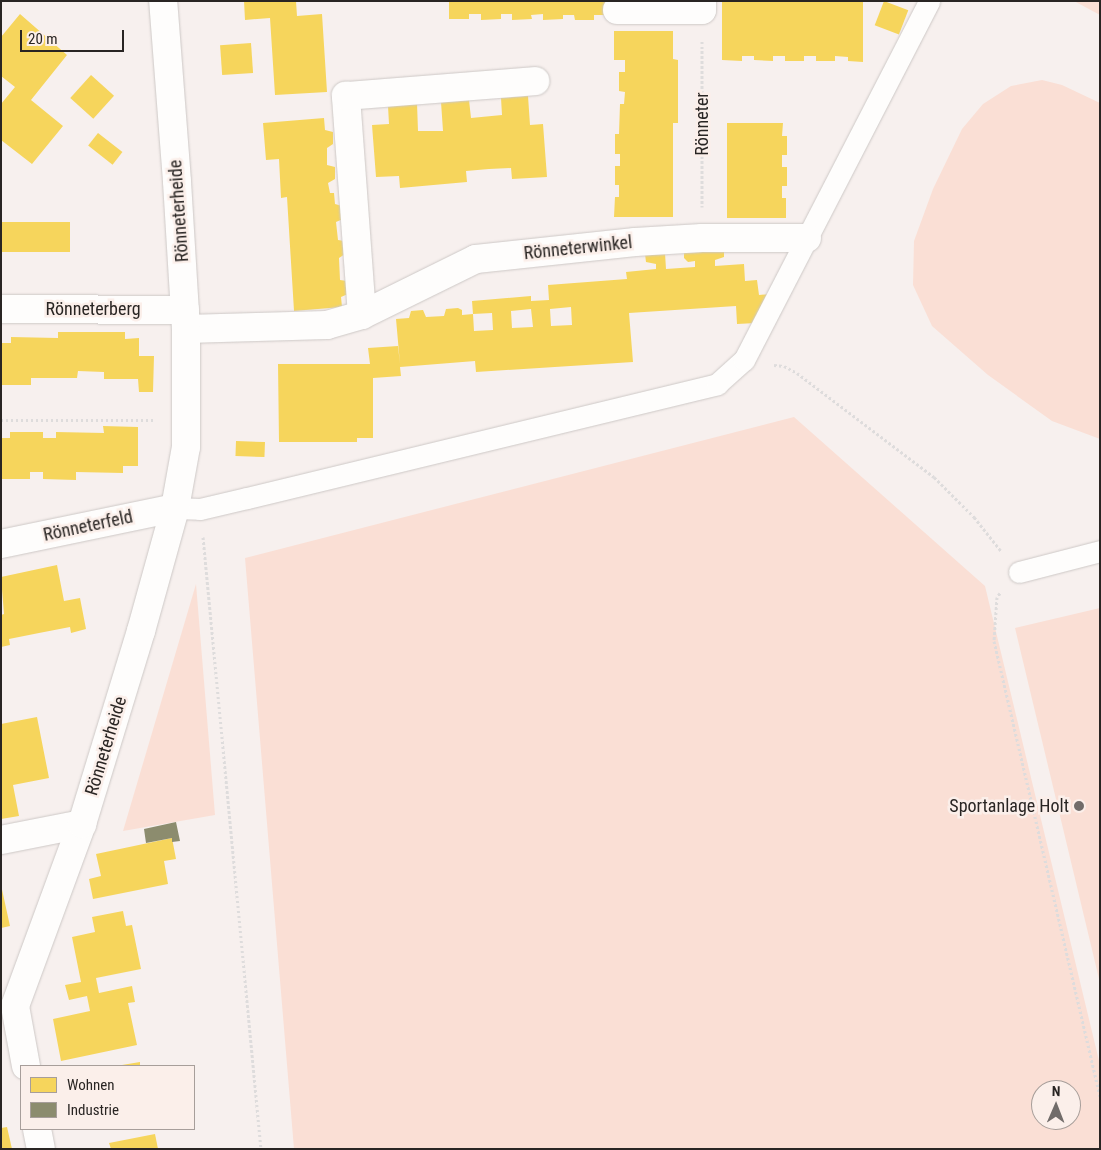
<!DOCTYPE html>
<html>
<head>
<meta charset="utf-8">
<style>
	body { margin:0 }
	#map { position:relative; width:1101px; height:1150px; overflow:hidden; background:#f7f0ee; font-family:"Roboto Condensed",sans-serif }
	div>[style] { position:absolute }
	.green>* { inset:0; background:#fadfd5 }
	.homes>* { inset:0; background:#f6d55c; transform-origin:0 0 }
	.industry>* { inset:0; background:#8c8c6e }
	.path>* { height:3px; margin-top:-1.5px; transform-origin:0; background:repeating-linear-gradient(90deg,#dedcdc 0 2.5px,transparent 0 5px) }
	.roads { filter:drop-shadow(0 0 1px #cdc8c6) drop-shadow(0 0 1px #cdc8c6) }
	.service>* { height:21px; margin:-10.5px; padding:0 10.5px; transform-origin:10.5px; border-radius:10.5px; background:#fefdfc }
	.minor>* { height:28px; margin:-14px; padding:0 14px; transform-origin:14px; border-radius:14px; background:#fefdfc }
	.dots>* { width:14px; height:14px; translate:-50% -50%; box-sizing:border-box; border:2px solid #fbefea; border-radius:50% }
	span { translate:-50% -50%; white-space:nowrap; text-align:center; line-height:1.15; -webkit-text-stroke:5px #fbefea; paint-order:stroke }
	.street-label { font-size:18px; color:#292523 }
	.poi-label { font-size:18px; color:#292523 }
	.right { translate:-100% -50%; text-align:right }
	.frame { position:absolute; inset:0; border:2px solid #292523; pointer-events:none }
	.legend { position:absolute; left:20px; top:1065px; width:175px; height:65px; box-sizing:border-box; background:#fbefea; border:1px solid #a79e9a; margin:0; padding:6px 9px; list-style:none; font-size:15px; color:#292523 }
	.legend li { display:flex; align-items:center; gap:10px; height:25px }
	.legend b { width:25px; border:1px solid #a79e9a }
	.north { position:absolute; left:1031px; top:1080px; width:50px; height:50px; box-sizing:border-box; background:#fbefea; border:1px solid #a79e9a; border-radius:50%; rotate:1deg; font-size:14px; font-weight:700; line-height:20px; text-align:center; color:#292523 }
	.north::after { content:''; display:block; margin:auto; width:18px; height:22px; background:#716c6a; clip-path:polygon(50% 0,100% 100%,50% 72%,0 100%) }
	.scale { position:absolute; left:20px; top:30px; width:104px; height:22px; box-sizing:border-box; border:2px solid #292523; border-top:0; padding-left:6px; font-size:15px; line-height:18px; white-space:nowrap; color:#292523; -webkit-text-stroke:4px #fbefea; paint-order:stroke }
</style>
</head>
<body>
<div id="map">
	<div class="green">
		<i style="clip-path:polygon(1074px 1px,1100px 1px,1100px 15px)"></i>
		<i style="clip-path:polygon(1042px 80px,1062px 85px,1100px 103px,1100px 439px,1052px 421px,988px 375px,932px 326px,913px 285px,914px 241px,933px 189px,962px 129px,983px 104px,1011px 86px)"></i>
		<i style="clip-path:polygon(evenodd,794px 417px,985px 586px,1100px 1065px,1100px 1149px,294px 1149px,245px 558px,794px 417px,1041px 1090px,1071px 1090px,1071px 1120px,1041px 1120px,1041px 1090px)"></i>
		<i style="clip-path:polygon(196px 584px,215px 815px,123px 831px)"></i>
		<i style="clip-path:polygon(1100px 608px,1100px 983px,1015px 628px)"></i>
	</div>
	<div class="homes">
		<i style="clip-path:polygon(244px 1px,296px 1px,297px 16px,322px 14px,327px 92px,275px 95px,270px 18px,245px 20px)"></i>
		<i style="clip-path:polygon(449px 1px,606px 1px,606px 15px,594px 15px,594px 20px,575px 20px,574px 15px,563px 15px,563px 19px,543px 20px,543px 14px,531px 15px,532px 19px,512px 20px,512px 14px,501px 14px,501px 19px,481px 20px,481px 14px,469px 14px,469px 19px,449px 19px)"></i>
		<i style="clip-path:polygon(722px 1px,863px 1px,863px 62px,848px 61px,848px 57px,835px 56px,835px 61px,816px 61px,816px 56px,804px 56px,804px 61px,785px 61px,785px 56px,773px 56px,773px 61px,754px 60px,754px 56px,742px 56px,742px 61px,722px 60px)"></i>
		<i style="left:884px;top:1px;width:26px;height:26px;rotate:21deg"></i>
		<i style="clip-path:polygon(20px 14px,67px 55px,31px 100px,63px 126px,32px 164px,1px 140px,1px 104px,15px 87px,1px 76px,1px 37px)"></i>
		<i style="clip-path:polygon(614px 31px,673px 31px,673px 59px,678px 60px,678px 123px,673px 123px,673px 217px,614px 217px,615px 197px,619px 197px,619px 185px,615px 185px,615px 166px,620px 166px,620px 154px,615px 154px,615px 134px,619px 134px,620px 104px,624px 104px,625px 92px,619px 91px,619px 72px,625px 72px,625px 60px,614px 60px)"></i>
		<i style="left:251px;top:43px;width:30px;height:31px;rotate:86deg"></i>
		<i style="left:91px;top:75px;width:31px;height:31px;rotate:42deg"></i>
		<i style="clip-path:polygon(528px 96px,530px 125px,543px 124px,547px 177px,512px 179px,511px 168px,489px 169px,466px 171px,467px 182px,400px 188px,399px 176px,376px 177px,372px 125px,389px 124px,388px 106px,417px 103px,418px 131px,443px 131px,441px 102px,469px 100px,471px 118px,502px 115px,501px 98px)"></i>
		<i style="clip-path:polygon(324px 118px,325px 130px,333px 132px,333px 144px,327px 148px,327px 165px,335px 167px,335px 179px,328px 183px,330px 193px,334px 193px,335px 204px,342px 206px,343px 219px,336px 222px,338px 240px,344px 241px,345px 254px,339px 258px,340px 280px,347px 281px,348px 294px,341px 297px,342px 307px,294px 311px,287px 197px,281px 198px,279px 159px,266px 160px,263px 123px)"></i>
		<i style="clip-path:polygon(727px 123px,783px 123px,782px 136px,787px 136px,787px 155px,782px 155px,782px 167px,787px 167px,787px 186px,782px 186px,782px 198px,786px 198px,786px 218px,727px 218px)"></i>
		<i style="left:98px;top:133px;width:31px;height:16px;rotate:38deg"></i>
		<i style="left:1px;top:222px;width:69px;height:30px"></i>
		<i style="clip-path:polygon(evenodd,724px 249px,724px 257px,715px 260px,715px 266px,744px 264px,745px 281px,757px 280px,759px 295px,771px 294px,756px 323px,737px 324px,736px 306px,629px 313px,633px 362px,476px 372px,475px 361px,400px 367px,401px 376px,373px 378px,373px 438px,357px 438px,357px 442px,279px 442px,278px 364px,370px 364px,368px 348px,398px 346px,400px 364px,396px 319px,409px 318px,411px 311px,423px 310px,426px 317px,444px 316px,446px 309px,458px 308px,462px 310px,462px 315px,473px 314px,474px 331px,493px 330px,492px 313px,473px 314px,472px 301px,531px 296px,531px 301px,549px 300px,548px 285px,627px 279px,626px 272px,656px 269px,656px 264px,646px 262px,645px 254px,665px 253px,666px 269px,695px 267px,695px 261px,688px 262px,684px 258px,684px 251px,724px 249px,571px 307px,572px 325px,551px 326px,550px 309px,571px 307px,724px 249px,531px 309px,533px 327px,512px 328px,511px 311px,531px 309px)"></i>
		<i style="clip-path:polygon(58px 332px,125px 332px,125px 339px,139px 338px,139px 356px,154px 356px,153px 392px,139px 392px,138px 379px,104px 379px,104px 372px,78px 371px,77px 378px,31px 378px,31px 385px,1px 385px,1px 343px,11px 343px,11px 337px,58px 338px)"></i>
		<i style="clip-path:polygon(103px 426px,138px 427px,138px 466px,123px 466px,123px 473px,76px 472px,76px 480px,43px 479px,43px 472px,30px 472px,30px 479px,1px 479px,1px 438px,10px 438px,10px 432px,43px 432px,43px 438px,56px 438px,56px 432px,104px 433px)"></i>
		<i style="left:236px;top:441px;width:29px;height:15px;rotate:2deg"></i>
		<i style="clip-path:polygon(57px 565px,64px 601px,80px 598px,86px 629px,71px 633px,70px 627px,39px 633px,9px 639px,10px 645px,1px 647px,1px 615px,4px 614px,1px 577px)"></i>
		<i style="clip-path:polygon(37px 717px,49px 778px,13px 785px,19px 816px,1px 819px,1px 724px)"></i>
		<i style="clip-path:polygon(172px 838px,176px 859px,164px 861px,168px 884px,93px 899px,89px 879px,101px 876px,96px 854px)"></i>
		<i style="clip-path:polygon(1px 885px,10px 926px,1px 928px)"></i>
		<i style="clip-path:polygon(123px 911px,126px 926px,132px 925px,141px 969px,96px 978px,99px 993px,132px 986px,135px 1002px,128px 1003px,137px 1045px,61px 1061px,53px 1019px,90px 1011px,87px 996px,69px 1000px,65px 985px,81px 982px,72px 937px,95px 932px,92px 917px)"></i>
		<i style="clip-path:polygon(140px 1062px,140px 1066px,122px 1066px,122px 1065px)"></i>
		<i style="clip-path:polygon(7px 1127px,12px 1149px,1px 1149px,1px 1128px)"></i>
		<i style="clip-path:polygon(155px 1134px,158px 1149px,111px 1149px,109px 1143px)"></i>
	</div>
	<div class="industry">
		<i style="clip-path:polygon(176px 822px,180px 841px,172px 842px,172px 838px,146px 843px,144px 829px)"></i>
	</div>
	<div class="path">
		<i style="left:702px;top:41px;width:166px;rotate:90deg"></i>
		<i style="left:774px;top:365px;width:10px;rotate:6deg"></i>
		<i style="left:784px;top:366px;width:15px;rotate:28deg"></i>
		<i style="left:797px;top:373px;width:172px;rotate:37.2deg"></i>
		<i style="left:934px;top:477px;width:57px;rotate:45deg"></i>
		<i style="left:974px;top:517px;width:43px;rotate:51.5deg"></i>
		<i style="left:1px;top:420px;width:155px"></i>
		<i style="left:203px;top:537px;width:615px;rotate:84.59deg"></i>
		<i style="left:1000px;top:593px;width:5px;rotate:127deg"></i>
		<i style="left:997px;top:597px;width:44px;rotate:93.9deg"></i>
		<i style="left:994px;top:641px;width:469px;rotate:76.9deg"></i>
	</div>
	<div class="roads">
		<div class="service">
			<i style="left:175px;top:508px;width:25px;rotate:2deg"></i>
			<i style="left:200px;top:509px;width:48px;rotate:-13.2deg"></i>
			<i style="left:247px;top:498px;width:484px;rotate:-13.6deg"></i>
			<i style="left:717px;top:384px;width:36px;rotate:-42deg"></i>
			<i style="left:744px;top:360px;width:404px;rotate:-62.7deg"></i>
			<i style="left:1019px;top:572px;width:84px;rotate:-14.5deg"></i>
		</div>
		<div class="minor">
			<i style="left:617px;top:10px;width:85px"></i>
			<i style="left:702px;top:10px;width:9px;rotate:-90deg"></i>
			<i style="left:1px;top:309px;width:184px;rotate:0.3deg"></i>
			<i style="left:362px;top:315px;width:220px;rotate:-94.2deg"></i>
			<i style="left:346px;top:96px;width:190px;rotate:-4.5deg"></i>
			<i style="left:186px;top:329px;width:141px;rotate:-1.6deg"></i>
			<i style="left:327px;top:325px;width:36px;rotate:-16deg"></i>
			<i style="left:362px;top:315px;width:127px;rotate:-26.2deg"></i>
			<i style="left:476px;top:259px;width:160px;rotate:-6.1deg"></i>
			<i style="left:635px;top:242px;width:67px;rotate:-3.4deg"></i>
			<i style="left:702px;top:238px;width:105px"></i>
			<i style="left:1px;top:544px;width:178px;rotate:-11.7deg"></i>
			<i style="left:1px;top:840px;width:83px;rotate:-11.2deg"></i>
			<i style="left:26px;top:1066px;width:61px;rotate:-100.4deg"></i>
			<i style="left:15px;top:1006px;width:194px;rotate:-69.8deg"></i>
			<i style="left:82px;top:824px;width:202px;rotate:-73deg"></i>
			<i style="left:141px;top:631px;width:128px;rotate:-74.5deg"></i>
			<i style="left:175px;top:508px;width:62px;rotate:-79.8deg"></i>
			<i style="left:186px;top:447px;width:118px;rotate:-90deg"></i>
			<i style="left:186px;top:329px;width:148px;rotate:-93.5deg"></i>
			<i style="left:177px;top:181px;width:181px;rotate:-94.4deg"></i>
			<i style="left:37px;top:1129px;width:20px;rotate:79deg"></i>
		</div>
	</div>
	<div class="dots">
		<i style="left:1079px;top:806px;background:#716c6a"></i>
	</div>
	<div class="street-label">
		<span style="left:702px;top:124px;rotate:-90deg">Rönneter</span>
		<span style="left:179px;top:211px;rotate:-94deg">Rönneterheide</span>
		<span style="left:578px;top:248px;rotate:-6deg">Rönneterwinkel</span>
		<span style="left:93px;top:309px">Rönneterberg</span>
		<span style="left:88px;top:526px;rotate:-12deg">Rönneterfeld</span>
		<span style="left:106px;top:746px;rotate:-73deg">Rönneterheide</span>
	</div>
	<div class="poi-label">
		<span class="right" style="left:1069px;top:806px">Sportanlage Holt</span>
	</div>
	<div class="frame"></div>
	<ul class="legend">
	<li><b style="height:14px;background:#f6d55c"></b>Wohnen</li>
	<li><b style="height:14px;background:#8c8c6e"></b>Industrie</li>
	</ul>
	<div class="north">N</div>
	<div class="scale">20 m</div>
</div>
</body>
</html>
